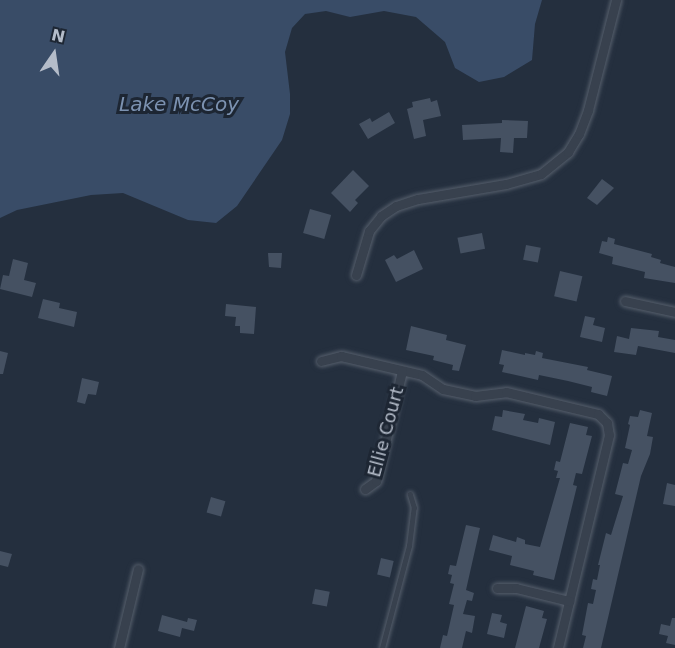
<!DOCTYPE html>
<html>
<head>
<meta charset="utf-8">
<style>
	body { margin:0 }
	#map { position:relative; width:675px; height:648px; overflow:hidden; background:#242f3e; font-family:"DejaVu Sans",sans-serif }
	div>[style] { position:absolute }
	.water>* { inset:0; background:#394c67 }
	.building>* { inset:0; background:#455162; transform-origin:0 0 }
	.roads { filter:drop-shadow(0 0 2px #565f6c) drop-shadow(0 0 2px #565f6c) }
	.service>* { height:4.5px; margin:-2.25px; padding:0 2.25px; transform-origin:2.25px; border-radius:2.25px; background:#38414e }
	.minor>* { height:9px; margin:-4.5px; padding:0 4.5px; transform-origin:4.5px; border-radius:4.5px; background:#38414e }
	span { translate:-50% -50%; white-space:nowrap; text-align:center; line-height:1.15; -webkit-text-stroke:6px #1d2633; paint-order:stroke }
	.street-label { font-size:18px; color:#b4bcc9 }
	.water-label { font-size:20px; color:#7c92b1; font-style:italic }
	.north { position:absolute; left:24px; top:24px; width:60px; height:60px; -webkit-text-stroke:4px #1d2633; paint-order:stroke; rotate:13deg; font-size:16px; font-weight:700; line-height:24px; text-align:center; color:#b4bcc9 }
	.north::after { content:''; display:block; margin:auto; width:21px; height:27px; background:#b4bcc9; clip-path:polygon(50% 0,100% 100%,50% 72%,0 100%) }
</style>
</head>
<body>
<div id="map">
	<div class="water">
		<i style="clip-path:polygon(0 0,542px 0,535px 24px,532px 60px,504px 77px,479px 82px,455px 68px,445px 42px,416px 17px,384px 11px,350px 17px,326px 11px,305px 14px,292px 28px,285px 52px,290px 94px,290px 114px,282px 140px,237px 206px,216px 223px,188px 220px,123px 193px,91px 195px,17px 210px,0 218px)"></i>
	</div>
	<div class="building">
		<i style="clip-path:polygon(430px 98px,431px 102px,437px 100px,441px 116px,423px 120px,426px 136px,414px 139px,407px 109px,413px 107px,412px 102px)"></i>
		<i style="clip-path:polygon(389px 112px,395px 123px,368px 139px,359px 124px,370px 118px,372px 122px)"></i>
		<i style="clip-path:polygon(502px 120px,528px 121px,527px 138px,514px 138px,513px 153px,500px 152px,501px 138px,463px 140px,462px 125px,502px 123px)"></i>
		<i style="clip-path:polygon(353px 170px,369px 186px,355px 200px,358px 203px,350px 212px,331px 193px)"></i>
		<i style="clip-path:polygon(602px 179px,614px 188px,597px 205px,587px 198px)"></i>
		<i style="left:310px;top:209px;width:22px;height:25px;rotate:16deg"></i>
		<i style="left:482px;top:233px;width:16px;height:25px;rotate:79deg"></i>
		<i style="clip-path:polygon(608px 237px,615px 239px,614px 244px,652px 254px,651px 257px,661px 260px,660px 263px,675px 267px,675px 283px,644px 278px,645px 272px,612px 264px,613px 257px,599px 253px,602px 241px,607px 242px)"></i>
		<i style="left:526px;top:245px;width:15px;height:15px;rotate:11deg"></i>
		<i style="clip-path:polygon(414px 250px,423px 269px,396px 282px,385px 260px,394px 255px,397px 259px)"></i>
		<i style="clip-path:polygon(268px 253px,282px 253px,281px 268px,269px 267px)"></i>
		<i style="clip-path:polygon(13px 259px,28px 263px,24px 280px,36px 283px,32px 297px,0 289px,3px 275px,9px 276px)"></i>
		<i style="left:560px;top:271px;width:23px;height:26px;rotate:13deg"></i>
		<i style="clip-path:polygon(43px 299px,60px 303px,59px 308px,77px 312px,74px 327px,38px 318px)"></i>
		<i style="clip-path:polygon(226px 304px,256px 307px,254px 334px,240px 333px,240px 326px,235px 326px,236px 317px,225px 316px)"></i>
		<i style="clip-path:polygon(585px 316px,595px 318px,593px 325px,605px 328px,602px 342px,580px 337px)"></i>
		<i style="clip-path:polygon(411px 326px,447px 335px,446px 340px,466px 345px,459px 371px,452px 370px,453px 365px,433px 360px,434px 356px,406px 350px)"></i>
		<i style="clip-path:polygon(631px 328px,659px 331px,658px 337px,675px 340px,675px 353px,638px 346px,636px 355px,614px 352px,617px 336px,629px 339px)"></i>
		<i style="clip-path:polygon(502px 350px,525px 355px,525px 353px,535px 355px,536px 351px,543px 353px,542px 358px,588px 367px,587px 370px,612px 376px,607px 396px,591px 392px,592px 387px,568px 381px,539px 375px,538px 380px,502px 372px,504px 365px,499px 364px)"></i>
		<i style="clip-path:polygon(0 351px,8px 353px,3px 374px,0 374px)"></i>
		<i style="clip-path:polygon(82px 378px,99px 382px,96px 395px,88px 394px,85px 404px,77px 402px)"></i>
		<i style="clip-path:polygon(503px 410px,525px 414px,523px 420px,538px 423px,539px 418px,555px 422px,550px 445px,492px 430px,495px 416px,502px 417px)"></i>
		<i style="clip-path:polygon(640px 410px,652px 413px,647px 436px,653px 437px,650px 454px,641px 476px,601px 648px,583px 648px,586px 636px,582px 635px,588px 603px,593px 604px,596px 590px,591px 589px,593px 579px,597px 580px,600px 565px,598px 565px,606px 533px,611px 535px,623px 496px,615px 494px,623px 463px,628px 464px,632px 450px,625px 448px,630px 425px,628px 424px,630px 416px,638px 417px)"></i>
		<i style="clip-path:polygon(570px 423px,588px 427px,586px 435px,592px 436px,582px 474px,576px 473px,573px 485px,577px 486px,554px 580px,533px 575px,534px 571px,510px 565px,512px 556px,489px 550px,493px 535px,516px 542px,517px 537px,525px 540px,525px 544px,540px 547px,560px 478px,556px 478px,558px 471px,554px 470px,556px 461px,560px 462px)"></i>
		<i style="clip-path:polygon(667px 483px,675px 485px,675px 506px,663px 504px)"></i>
		<i style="left:211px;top:497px;width:15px;height:16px;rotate:16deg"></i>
		<i style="clip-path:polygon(466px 525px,480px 528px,466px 590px,474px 593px,472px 601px,467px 600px,463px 614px,475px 616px,472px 633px,466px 631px,462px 648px,440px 648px,443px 635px,447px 636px,454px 605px,449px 604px,454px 584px,450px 583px,452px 575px,448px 574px,450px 565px,456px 566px)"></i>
		<i style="clip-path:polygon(0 551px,12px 554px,8px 567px,0 565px)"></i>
		<i style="left:381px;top:558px;width:13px;height:17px;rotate:13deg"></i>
		<i style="left:315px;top:589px;width:15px;height:15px;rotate:11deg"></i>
		<i style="clip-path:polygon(526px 606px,544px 611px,542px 618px,547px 619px,539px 648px,515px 648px)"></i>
		<i style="clip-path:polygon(492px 613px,502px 615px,500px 622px,507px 624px,504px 638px,487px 634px)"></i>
		<i style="clip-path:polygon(162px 615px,187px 622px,188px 618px,197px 620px,194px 631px,182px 628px,180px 637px,158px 631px)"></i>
		<i style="clip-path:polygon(672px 618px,675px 618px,675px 645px,666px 643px,668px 636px,659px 634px,661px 624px,670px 626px)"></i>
	</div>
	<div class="roads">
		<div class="service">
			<i style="left:382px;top:648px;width:106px;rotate:-75.2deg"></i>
			<i style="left:409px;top:546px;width:38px;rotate:-83deg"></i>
			<i style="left:414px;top:508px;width:14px;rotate:-107deg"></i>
		</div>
		<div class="minor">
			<i style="left:356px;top:275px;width:46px;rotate:-73.5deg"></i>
			<i style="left:369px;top:231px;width:19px;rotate:-51deg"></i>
			<i style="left:381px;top:216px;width:18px;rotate:-34deg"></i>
			<i style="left:396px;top:206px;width:23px;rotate:-18deg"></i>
			<i style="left:418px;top:199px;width:89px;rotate:-9.7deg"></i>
			<i style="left:506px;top:184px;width:36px;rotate:-16deg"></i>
			<i style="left:541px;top:174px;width:35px;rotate:-39deg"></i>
			<i style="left:568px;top:152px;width:21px;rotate:-59deg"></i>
			<i style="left:579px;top:134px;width:26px;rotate:-69deg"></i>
			<i style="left:588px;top:110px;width:114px;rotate:-75.7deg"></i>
			<i style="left:625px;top:301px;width:51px;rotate:12.4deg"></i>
			<i style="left:321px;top:361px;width:21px;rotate:-14deg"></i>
			<i style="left:341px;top:356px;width:83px;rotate:13.2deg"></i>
			<i style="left:422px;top:375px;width:25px;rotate:34deg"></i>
			<i style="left:443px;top:389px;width:33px;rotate:12deg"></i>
			<i style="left:475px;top:396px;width:31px;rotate:-7deg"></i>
			<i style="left:506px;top:392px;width:95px;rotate:13.4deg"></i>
			<i style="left:598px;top:414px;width:13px;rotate:45deg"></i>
			<i style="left:607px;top:423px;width:12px;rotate:81deg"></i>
			<i style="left:609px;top:435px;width:219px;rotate:103.5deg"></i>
			<i style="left:365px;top:489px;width:14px;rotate:-36deg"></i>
			<i style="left:376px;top:481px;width:113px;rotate:-76.7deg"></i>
			<i style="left:497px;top:588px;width:19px"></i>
			<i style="left:516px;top:588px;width:55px;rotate:13.8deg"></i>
			<i style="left:119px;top:648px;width:81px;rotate:-76.5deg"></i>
		</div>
	</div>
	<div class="street-label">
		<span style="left:386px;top:432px;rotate:-75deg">Ellie Court</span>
	</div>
	<div class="water-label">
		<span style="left:179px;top:104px">Lake McCoy</span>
	</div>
	<div class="north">N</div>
</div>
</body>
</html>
